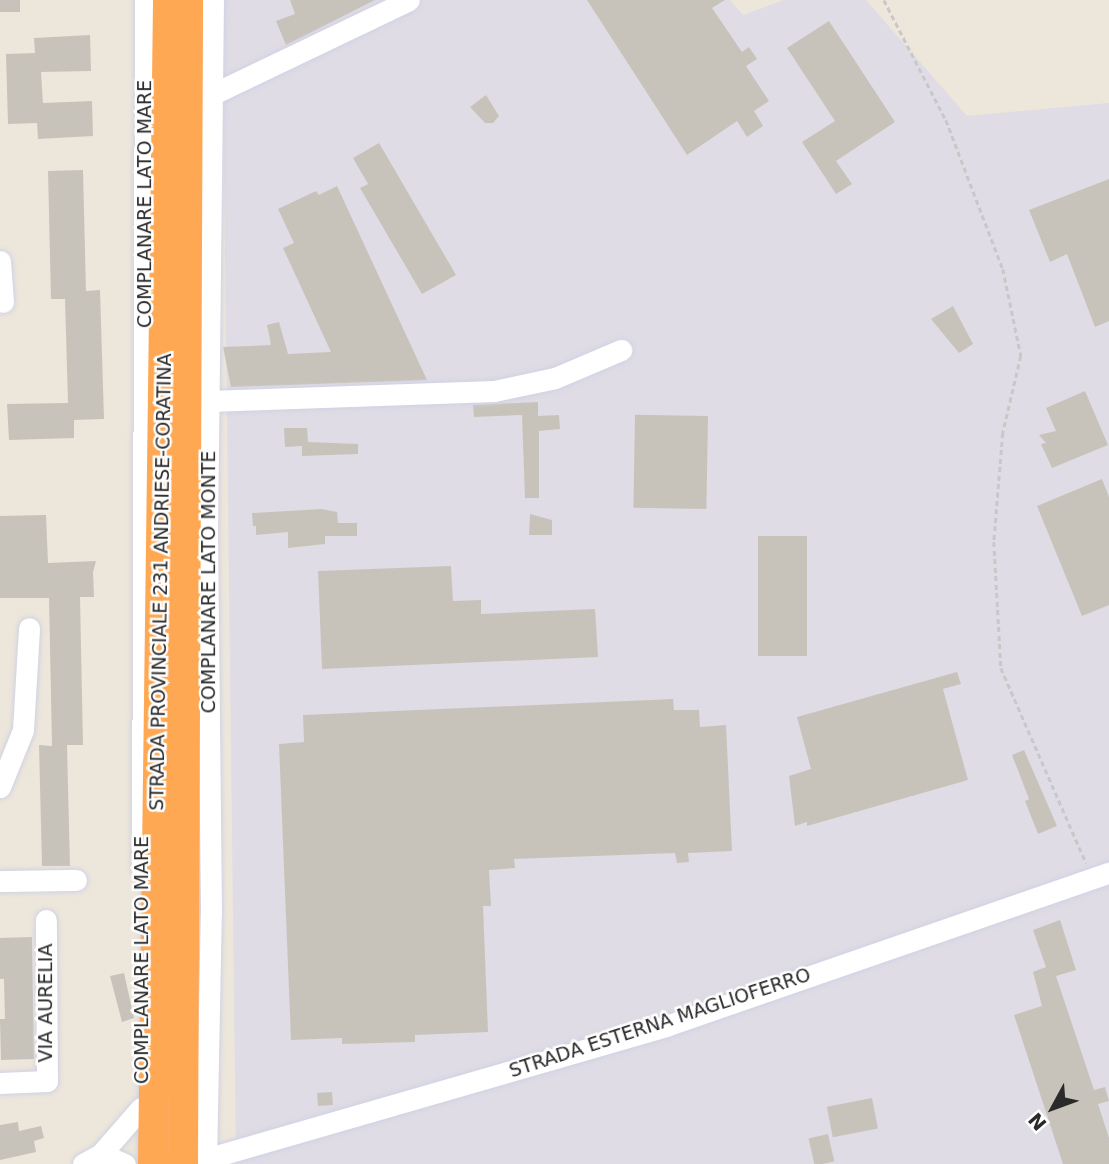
<!DOCTYPE html>
<html>
<head>
<meta charset="utf-8">
<style>
	body { margin:0 }
	#map { position:relative; width:1109px; height:1164px; overflow:hidden; background:#ede6db; font-family:"DejaVu Sans",sans-serif }
	div>[style] { position:absolute }
	.industrial>* { inset:0; background:#dfdce5 }
	.building>* { inset:0; background:#c8c3ba; transform-origin:0 0 }
	.path>* { height:2.5px; margin-top:-1.25px; transform-origin:0; background:repeating-linear-gradient(90deg,#c8c8c8 0 5px,transparent 0 8.5px) }
	.roads { filter:drop-shadow(0 0 2px #d0d2e4) drop-shadow(0 0 2px #d0d2e4) }
	.minor>* { height:21px; margin:-10.5px; padding:0 10.5px; transform-origin:10.5px; border-radius:10.5px; background:#fff }
	.highway>* { height:30px; margin:-15px; padding:0 15px; transform-origin:15px; border-radius:15px; background:#ffa854 }
	span { translate:-50% -50%; white-space:nowrap; text-align:center; line-height:1.15; -webkit-text-stroke:5px #fff; paint-order:stroke }
	.street-label { font-size:19px; color:#2a2a2a }
	.north { position:absolute; left:1018px; top:1073px; width:70px; height:70px; -webkit-text-stroke:5px #fff; paint-order:stroke; rotate:229deg; font-size:19px; font-weight:700; line-height:28px; text-align:center; color:#2a2a2a }
	.north::after { content:''; display:block; margin:auto; width:24px; height:32px; background:#2a2a2a; clip-path:polygon(50% 0,100% 100%,50% 72%,0 100%) }
</style>
</head>
<body>
<div id="map">
	<div class="industrial">
		<i style="clip-path:polygon(222px 0,730px 0,743px 15px,784px 0,866px 0,967px 116px,1109px 103px,1109px 1164px,236px 1164px)"></i>
	</div>
	<div class="building">
		<i style="left:0;top:0;width:20px;height:12px"></i>
		<i style="clip-path:polygon(290px 0,375px 0,286px 45px,276px 21px,295px 14px)"></i>
		<i style="clip-path:polygon(587px 0,725px 0,712px 8px,742px 52px,749px 47px,757px 59px,746px 66px,769px 101px,754px 111px,763px 126px,747px 137px,737px 121px,687px 155px)"></i>
		<i style="clip-path:polygon(829px 21px,895px 122px,836px 161px,852px 184px,836px 194px,802px 142px,835px 121px,787px 48px)"></i>
		<i style="clip-path:polygon(90px 35px,91px 71px,41px 72px,43px 103px,92px 101px,93px 136px,38px 139px,37px 123px,8px 124px,6px 54px,35px 53px,34px 38px)"></i>
		<i style="clip-path:polygon(486px 95px,499px 116px,493px 123px,485px 123px,470px 107px)"></i>
		<i style="clip-path:polygon(379px 143px,456px 275px,422px 294px,360px 188px,368px 184px,353px 158px)"></i>
		<i style="clip-path:polygon(83px 170px,86px 291px,100px 290px,104px 419px,74px 420px,74px 438px,9px 440px,7px 404px,68px 403px,65px 299px,51px 299px,48px 171px)"></i>
		<i style="clip-path:polygon(1109px 179px,1109px 321px,1095px 327px,1067px 254px,1050px 262px,1029px 210px)"></i>
		<i style="clip-path:polygon(337px 186px,427px 380px,231px 387px,223px 347px,271px 345px,267px 325px,279px 322px,288px 354px,331px 352px,283px 248px,294px 243px,278px 209px,316px 191px,319px 195px)"></i>
		<i style="clip-path:polygon(953px 306px,973px 344px,959px 353px,931px 319px)"></i>
		<i style="clip-path:polygon(1085px 391px,1108px 445px,1052px 468px,1041px 444px,1046px 443px,1039px 435px,1056px 431px,1046px 408px)"></i>
		<i style="clip-path:polygon(538px 402px,538px 416px,559px 415px,560px 429px,539px 431px,539px 498px,525px 498px,522px 415px,474px 417px,473px 405px)"></i>
		<i style="left:708px;top:416px;width:93px;height:73px;rotate:91deg"></i>
		<i style="clip-path:polygon(284px 428px,307px 428px,308px 442px,358px 444px,358px 454px,302px 456px,302px 446px,285px 447px)"></i>
		<i style="clip-path:polygon(1102px 479px,1109px 497px,1109px 605px,1082px 616px,1037px 506px)"></i>
		<i style="clip-path:polygon(322px 509px,337px 512px,338px 523px,357px 523px,357px 536px,325px 536px,325px 544px,288px 548px,288px 532px,256px 535px,256px 526px,253px 526px,252px 513px)"></i>
		<i style="clip-path:polygon(530px 514px,552px 520px,552px 535px,529px 535px)"></i>
		<i style="clip-path:polygon(46px 515px,48px 563px,96px 561px,93px 572px,94px 597px,80px 597px,83px 745px,67px 745px,70px 866px,42px 866px,39px 745px,52px 746px,49px 598px,0 598px,0 516px)"></i>
		<i style="left:758px;top:536px;width:49px;height:120px"></i>
		<i style="clip-path:polygon(451px 566px,453px 601px,481px 600px,481px 614px,595px 609px,598px 657px,322px 669px,318px 571px)"></i>
		<i style="clip-path:polygon(957px 672px,961px 684px,943px 689px,968px 780px,807px 826px,807px 822px,795px 826px,789px 776px,811px 769px,797px 717px)"></i>
		<i style="clip-path:polygon(673px 699px,674px 710px,699px 710px,700px 727px,726px 725px,732px 851px,688px 853px,689px 862px,677px 863px,675px 853px,514px 859px,515px 868px,489px 870px,491px 906px,483px 906px,488px 1032px,415px 1035px,415px 1042px,342px 1044px,342px 1038px,291px 1040px,279px 744px,304px 742px,303px 715px)"></i>
		<i style="clip-path:polygon(1024px 750px,1057px 826px,1038px 834px,1025px 801px,1029px 799px,1012px 755px)"></i>
		<i style="clip-path:polygon(1060px 920px,1076px 970px,1056px 976px,1094px 1090px,1105px 1087px,1109px 1101px,1098px 1104px,1109px 1138px,1109px 1164px,1063px 1164px,1014px 1015px,1042px 1006px,1033px 972px,1046px 967px,1033px 930px)"></i>
		<i style="clip-path:polygon(32px 937px,34px 1059px,1px 1060px,0 1019px,5px 1019px,4px 979px,0 979px,0 938px)"></i>
		<i style="clip-path:polygon(124px 973px,134px 1018px,122px 1022px,110px 976px)"></i>
		<i style="left:332px;top:1092px;width:13px;height:15px;rotate:86deg"></i>
		<i style="left:872px;top:1098px;width:31px;height:46px;rotate:79deg"></i>
		<i style="clip-path:polygon(18px 1122px,19px 1131px,41px 1126px,44px 1138px,34px 1141px,36px 1152px,0 1160px,0 1125px)"></i>
		<i style="left:828px;top:1134px;width:28px;height:20px;rotate:77deg"></i>
	</div>
	<div class="path">
		<i style="left:884px;top:0;width:135px;rotate:62.7deg"></i>
		<i style="left:946px;top:120px;width:160px;rotate:69.1deg"></i>
		<i style="left:1003px;top:269px;width:89px;rotate:78.3deg"></i>
		<i style="left:1021px;top:356px;width:79px;rotate:103.2deg"></i>
		<i style="left:1003px;top:433px;width:109px;rotate:94.7deg"></i>
		<i style="left:994px;top:542px;width:126px;rotate:86.8deg"></i>
		<i style="left:1001px;top:668px;width:213px;rotate:66.4deg"></i>
	</div>
	<div class="roads">
		<div class="minor">
			<i style="left:213px;top:94px;width:217px;rotate:-25.6deg"></i>
			<i style="left:0;top:261px;width:41px;rotate:85.8deg"></i>
			<i style="left:209px;top:401px;width:285px;rotate:-2deg"></i>
			<i style="left:494px;top:391px;width:62px;rotate:-12deg"></i>
			<i style="left:555px;top:378px;width:72px;rotate:-23deg"></i>
			<i style="left:0;top:787px;width:61px;rotate:-68deg"></i>
			<i style="left:23px;top:730px;width:102px;rotate:-86.6deg"></i>
			<i style="left:142px;top:869px;width:869px;rotate:-89.8deg"></i>
			<i style="left:0;top:881px;width:76px;rotate:-0.8deg"></i>
			<i style="left:0;top:1083px;width:47px;rotate:-2.4deg"></i>
			<i style="left:47px;top:1081px;width:161px;rotate:-90.4deg"></i>
			<i style="left:101px;top:1154px;width:61px;rotate:-49deg"></i>
			<i style="left:206px;top:1159px;width:479px;rotate:-16.1deg"></i>
			<i style="left:666px;top:1026px;width:469px;rotate:-19.1deg"></i>
			<i style="left:83px;top:1164px;width:21px;rotate:-29deg"></i>
			<i style="left:101px;top:1154px;width:26px;rotate:23deg"></i>
			<i style="left:206px;top:1164px;width:251px;rotate:-88.9deg"></i>
			<i style="left:211px;top:913px;width:376px;rotate:-90.6deg"></i>
			<i style="left:207px;top:537px;width:537px;rotate:-89.36deg"></i>
		</div>
		<div class="highway">
			<i style="left:153px;top:1164px;width:1164px;rotate:-89.26deg"></i>
			<i style="left:183px;top:1164px;width:1164px;rotate:-89.75deg"></i>
		</div>
	</div>
	<div class="street-label">
		<span style="left:145px;top:204px;rotate:-90deg">COMPLANARE LATO MARE</span>
		<span style="left:161px;top:582px;rotate:-89deg">STRADA PROVINCIALE 231 ANDRIESE-CORATINA</span>
		<span style="left:209px;top:582px;rotate:-90deg">COMPLANARE LATO MONTE</span>
		<span style="left:142px;top:960px;rotate:-90deg">COMPLANARE LATO MARE</span>
		<span style="left:46px;top:1003px;rotate:-90deg">VIA AURELIA</span>
		<span style="left:660px;top:1023px;rotate:-18deg">STRADA ESTERNA MAGLIOFERRO</span>
	</div>
	<div class="north">N</div>
</div>
</body>
</html>
